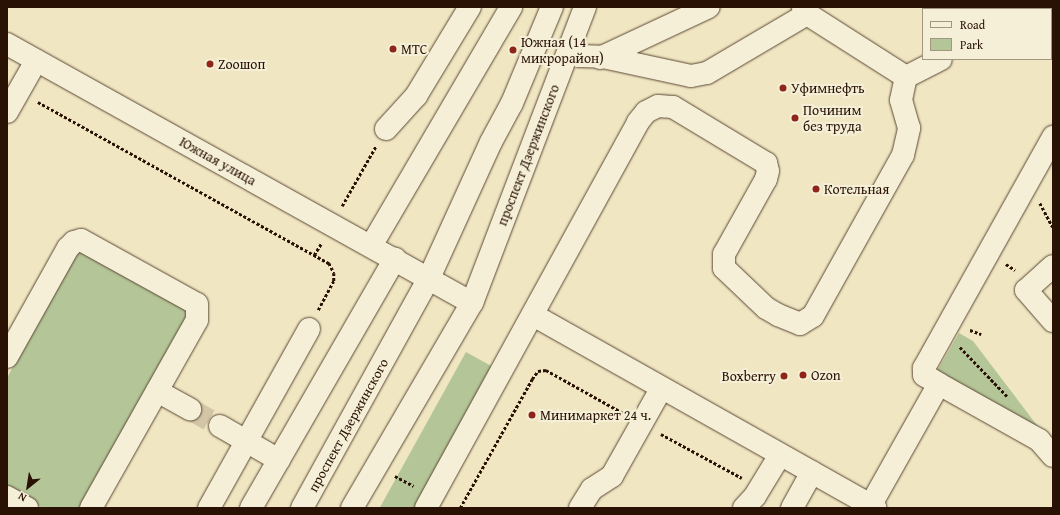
<!DOCTYPE html>
<html>
<head>
<meta charset="utf-8">
<style>
	body { margin:0 }
	#map { position:relative; width:1060px; height:515px; overflow:hidden; background:#f0e6c2; font-family:"Gentium Book Plus",serif }
	div>[style] { position:absolute }
	.green>* { inset:0; background:#b4c698; transform-origin:0 0 }
	.minor-tunnel>* { height:22px; margin-top:-11px; transform-origin:0; background:repeating-linear-gradient(90deg,#d2c6a6 0 22px,transparent 0 33px) }
	.path>* { height:2.5px; margin-top:-1.25px; transform-origin:0; background:repeating-linear-gradient(90deg,#291204 0 3px,transparent 0 5px) }
	.roads { filter:drop-shadow(0 0 1px #5b4734) drop-shadow(0 0 1px #5b4734) }
	.minor>* { height:22px; margin:-11px; padding:0 11px; transform-origin:11px; border-radius:11px; background:#f5efd7 }
	.dots>* { width:11px; height:11px; translate:-50% -50%; box-sizing:border-box; border:2px solid #f5efd7; border-radius:50% }
	span { translate:-50% -50%; white-space:nowrap; text-align:center; line-height:1.15; -webkit-text-stroke:4px #f5efd7; paint-order:stroke }
	.poi-label { font-size:14px; color:#291204 }
	.left { translate:0 -50%; text-align:left }
	.right { translate:-100% -50%; text-align:right }
	.street-label { font-size:14px; color:#291204 }
	.frame { position:absolute; inset:0; border:8px solid #291204; pointer-events:none }
	.legend { position:absolute; left:922px; top:8px; width:130px; height:52px; box-sizing:border-box; background:#f5efd7; border:1px solid #a39783; margin:0; padding:5px 7px; list-style:none; font-size:12px; color:#291204 }
	.legend li { display:flex; align-items:center; gap:8px; height:20px }
	.legend b { width:20px; border:1px solid #a39783 }
	.north { position:absolute; left:8px; top:467px; width:40px; height:40px; -webkit-text-stroke:3px #f5efd7; paint-order:stroke; rotate:210deg; font-size:11px; font-weight:700; line-height:16px; text-align:center; color:#291204 }
	.north::after { content:''; display:block; margin:auto; width:14px; height:18px; background:#291204; clip-path:polygon(50% 0,100% 100%,50% 72%,0 100%) }
</style>
</head>
<body>
<div id="map">
	<div class="green">
		<i style="clip-path:polygon(78px 245px,191px 311px,83px 508px,43px 508px,7px 488px,7px 378px)"></i>
		<i style="clip-path:polygon(959px 333px,973px 341px,1042px 432px,936px 373px)"></i>
		<i style="left:466px;top:352px;width:31px;height:178px;rotate:29deg"></i>
	</div>
	<div class="minor-tunnel">
		<i style="left:190px;top:409px;width:34px;rotate:30deg"></i>
	</div>
	<div class="path">
		<i style="left:38px;top:102px;width:333px;rotate:29deg"></i>
		<i style="left:329px;top:263px;width:11px;rotate:63deg"></i>
		<i style="left:334px;top:273px;width:8px;rotate:90deg"></i>
		<i style="left:334px;top:281px;width:34px;rotate:118deg"></i>
		<i style="left:1040px;top:203px;width:27px;rotate:62deg"></i>
		<i style="left:342px;top:206px;width:69px;rotate:-60.5deg"></i>
		<i style="left:314px;top:255px;width:13px;rotate:-58deg"></i>
		<i style="left:1006px;top:264px;width:11px;rotate:34deg"></i>
		<i style="left:970px;top:330px;width:12px;rotate:20deg"></i>
		<i style="left:960px;top:347px;width:69px;rotate:46.2deg"></i>
		<i style="left:661px;top:434px;width:92px;rotate:28.5deg"></i>
		<i style="left:395px;top:476px;width:21px;rotate:28deg"></i>
		<i style="left:460px;top:508px;width:148px;rotate:-60.8deg"></i>
		<i style="left:532px;top:379px;width:10px;rotate:-53deg"></i>
		<i style="left:538px;top:371px;width:8px;rotate:-7deg"></i>
		<i style="left:546px;top:370px;width:88px;rotate:29.2deg"></i>
	</div>
	<div class="roads">
		<div class="minor">
			<i style="left:1051px;top:21px;width:3px;rotate:45deg"></i>
			<i style="left:7px;top:44px;width:532px;rotate:29.12deg"></i>
			<i style="left:570px;top:45px;width:7px;rotate:74deg"></i>
			<i style="left:572px;top:52px;width:8px;rotate:30deg"></i>
			<i style="left:579px;top:56px;width:24px;rotate:2deg"></i>
			<i style="left:603px;top:57px;width:90px;rotate:12.2deg"></i>
			<i style="left:691px;top:76px;width:16px;rotate:-11deg"></i>
			<i style="left:707px;top:73px;width:116px;rotate:-30.5deg"></i>
			<i style="left:807px;top:14px;width:8px;rotate:-120deg"></i>
			<i style="left:600px;top:58px;width:120px;rotate:-25.1deg"></i>
			<i style="left:906px;top:77px;width:39px;rotate:-27deg"></i>
			<i style="left:7px;top:112px;width:59px;rotate:-60.4deg"></i>
			<i style="left:386px;top:129px;width:45px;rotate:-47.7deg"></i>
			<i style="left:416px;top:96px;width:104px;rotate:-58.8deg"></i>
			<i style="left:371px;top:246px;width:277px;rotate:-59.6deg"></i>
			<i style="left:1053px;top:266px;width:36px;rotate:138deg"></i>
			<i style="left:1026px;top:290px;width:41px;rotate:48.9deg"></i>
			<i style="left:533px;top:315px;width:393px;rotate:29.4deg"></i>
			<i style="left:7px;top:357px;width:125px;rotate:-60.8deg"></i>
			<i style="left:68px;top:248px;width:8px;rotate:-45deg"></i>
			<i style="left:74px;top:242px;width:7px;rotate:-16deg"></i>
			<i style="left:81px;top:240px;width:132px;rotate:28.9deg"></i>
			<i style="left:197px;top:304px;width:16px;rotate:90deg"></i>
			<i style="left:197px;top:320px;width:216px;rotate:119.4deg"></i>
			<i style="left:939px;top:384px;width:115px;rotate:29.2deg"></i>
			<i style="left:1039px;top:440px;width:21px;rotate:49deg"></i>
			<i style="left:157px;top:391px;width:38px;rotate:29deg"></i>
			<i style="left:220px;top:426px;width:68px;rotate:30deg"></i>
			<i style="left:7px;top:497px;width:23px;rotate:29deg"></i>
			<i style="left:209px;top:508px;width:205px;rotate:-60.8deg"></i>
			<i style="left:251px;top:508px;width:288px;rotate:-60deg"></i>
			<i style="left:302px;top:508px;width:263px;rotate:-61.1deg"></i>
			<i style="left:429px;top:278px;width:149px;rotate:-65.5deg"></i>
			<i style="left:491px;top:142px;width:44px;rotate:-61.7deg"></i>
			<i style="left:512px;top:103px;width:104px;rotate:-67.4deg"></i>
			<i style="left:352px;top:508px;width:238px;rotate:-59.7deg"></i>
			<i style="left:472px;top:303px;width:317px;rotate:-69.1deg"></i>
			<i style="left:426px;top:508px;width:440px;rotate:-61.2deg"></i>
			<i style="left:638px;top:122px;width:13px;rotate:-51deg"></i>
			<i style="left:646px;top:112px;width:13px;rotate:-27deg"></i>
			<i style="left:658px;top:106px;width:15px;rotate:4deg"></i>
			<i style="left:673px;top:107px;width:109px;rotate:31.1deg"></i>
			<i style="left:766px;top:163px;width:8px;rotate:76deg"></i>
			<i style="left:768px;top:171px;width:8px;rotate:104deg"></i>
			<i style="left:766px;top:179px;width:86px;rotate:119.2deg"></i>
			<i style="left:724px;top:254px;width:14px;rotate:90deg"></i>
			<i style="left:724px;top:268px;width:58px;rotate:43.6deg"></i>
			<i style="left:766px;top:308px;width:14px;rotate:30deg"></i>
			<i style="left:778px;top:315px;width:24px;rotate:22deg"></i>
			<i style="left:800px;top:324px;width:15px;rotate:-32deg"></i>
			<i style="left:813px;top:316px;width:184px;rotate:-60.8deg"></i>
			<i style="left:903px;top:155px;width:28px;rotate:-77deg"></i>
			<i style="left:909px;top:128px;width:29px;rotate:-106deg"></i>
			<i style="left:901px;top:100px;width:24px;rotate:-78deg"></i>
			<i style="left:906px;top:77px;width:117px;rotate:-147.5deg"></i>
			<i style="left:580px;top:508px;width:22px;rotate:-58deg"></i>
			<i style="left:592px;top:489px;width:24px;rotate:-33deg"></i>
			<i style="left:612px;top:476px;width:100px;rotate:-60.6deg"></i>
			<i style="left:744px;top:508px;width:16px;rotate:-47deg"></i>
			<i style="left:755px;top:496px;width:48px;rotate:-58.6deg"></i>
			<i style="left:792px;top:508px;width:41px;rotate:-60.9deg"></i>
			<i style="left:869px;top:508px;width:142px;rotate:-60.6deg"></i>
			<i style="left:939px;top:384px;width:17px;rotate:-149deg"></i>
			<i style="left:924px;top:375px;width:7px;rotate:-90deg"></i>
			<i style="left:924px;top:368px;width:265px;rotate:-60.8deg"></i>
		</div>
	</div>
	<div class="dots">
		<i style="left:393px;top:49px;background:#8f2418"></i>
		<i style="left:513px;top:50px;background:#8f2418"></i>
		<i style="left:210px;top:64px;background:#8f2418"></i>
		<i style="left:783px;top:88px;background:#8f2418"></i>
		<i style="left:795px;top:118px;background:#8f2418"></i>
		<i style="left:816px;top:189px;background:#8f2418"></i>
		<i style="left:803px;top:375px;background:#8f2418"></i>
		<i style="left:784px;top:376px;background:#8f2418"></i>
		<i style="left:532px;top:415px;background:#8f2418"></i>
	</div>
	<div class="poi-label">
		<span class="left" style="left:521px;top:50px">Южная (14<br>микрорайон)</span>
		<span class="left" style="left:401px;top:49px">МТС</span>
		<span class="left" style="left:218px;top:64px">Zooшоп</span>
		<span class="left" style="left:791px;top:88px">Уфимнефть</span>
		<span class="left" style="left:803px;top:118px">Починим<br>без труда</span>
		<span class="left" style="left:824px;top:189px">Котельная</span>
		<span class="left" style="left:811px;top:375px">Ozon</span>
		<span class="right" style="left:776px;top:376px">Boxberry</span>
		<span class="left" style="left:540px;top:415px">Минимаркет 24 ч.</span>
	</div>
	<div class="street-label">
		<span style="left:528px;top:155px;rotate:-69deg">проспект Дзержинского</span>
		<span style="left:218px;top:161px;rotate:29deg">Южная улица</span>
		<span style="left:348px;top:425px;rotate:-61deg">проспект Дзержинского</span>
	</div>
	<div class="frame"></div>
	<ul class="legend">
	<li><b style="height:5px;background:#f5efd7"></b>Road</li>
	<li><b style="height:11px;background:#b4c698"></b>Park</li>
	</ul>
	<div class="north">N</div>
</div>
</body>
</html>
